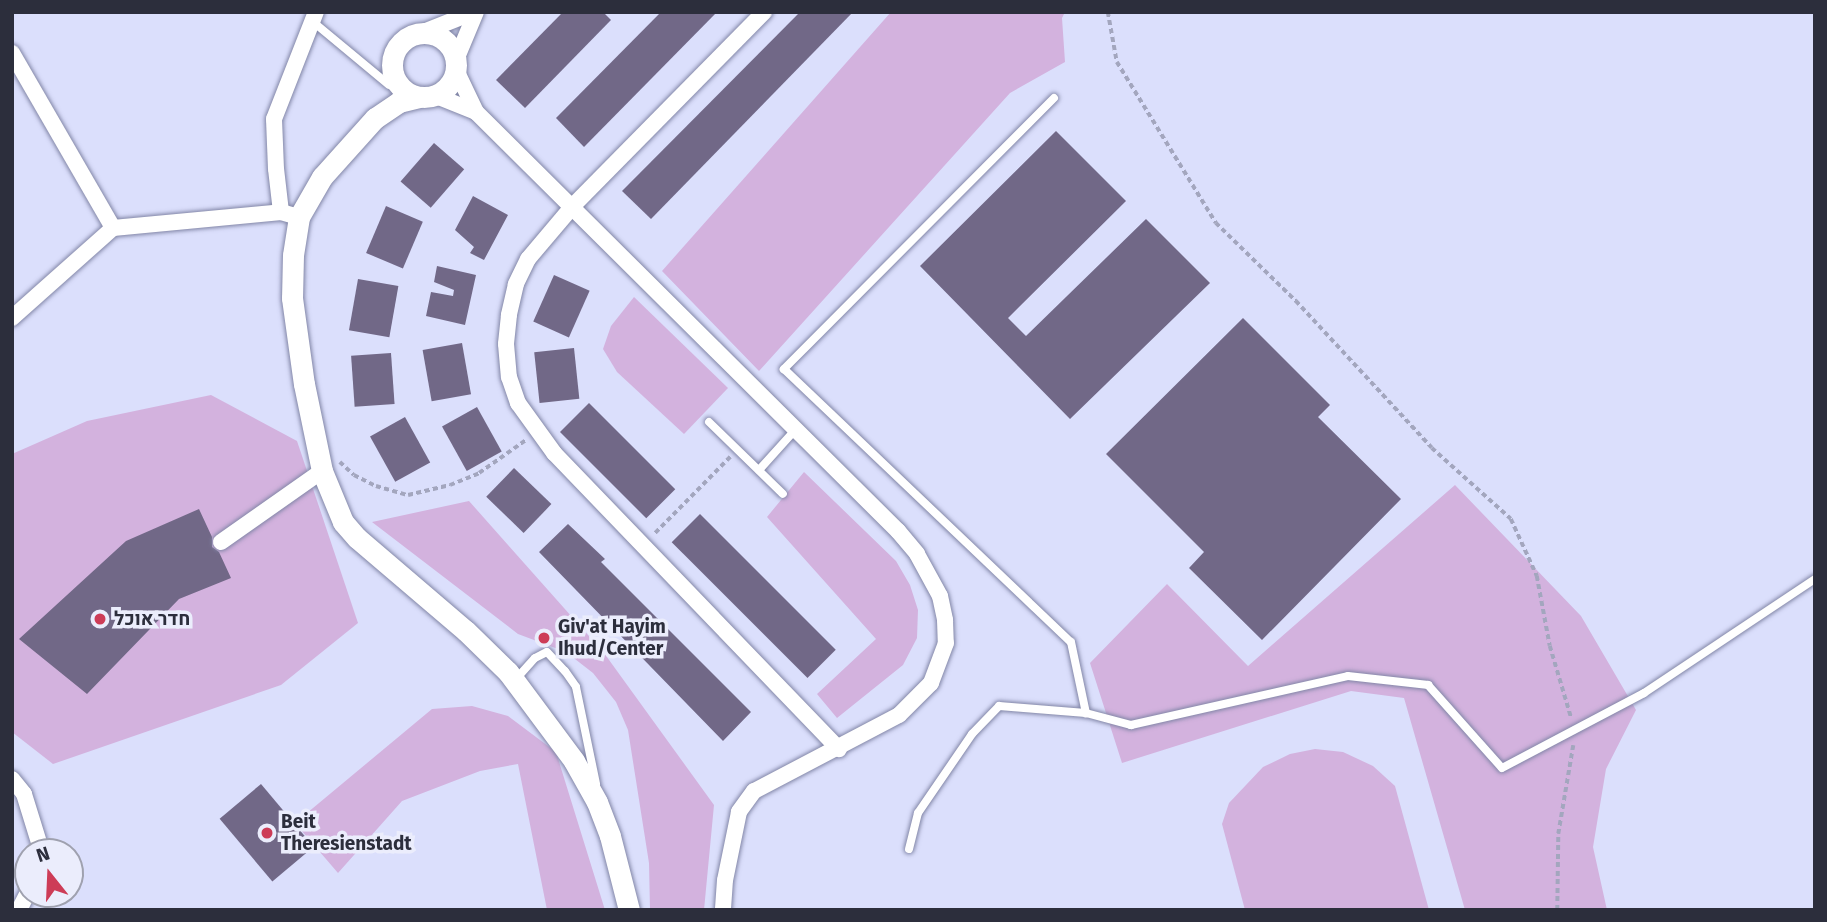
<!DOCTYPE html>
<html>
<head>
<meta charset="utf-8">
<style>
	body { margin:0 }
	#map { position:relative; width:1827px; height:922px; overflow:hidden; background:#dbdffc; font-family:"Fira Sans",Heebo,sans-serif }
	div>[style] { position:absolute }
	.green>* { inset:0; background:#d3b2de }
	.building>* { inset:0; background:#716887; transform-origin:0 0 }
	.path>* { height:3.5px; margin-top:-1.75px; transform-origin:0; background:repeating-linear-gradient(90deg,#a3a6be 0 5px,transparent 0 8.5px) }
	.roads { filter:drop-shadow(0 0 2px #8286a7) drop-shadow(0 0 2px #8286a7) }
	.lane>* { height:8px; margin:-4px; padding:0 4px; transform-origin:4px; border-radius:4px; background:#fff }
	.street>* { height:16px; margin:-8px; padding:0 8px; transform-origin:8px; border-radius:8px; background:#fff }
	.secondary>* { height:21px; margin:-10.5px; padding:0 10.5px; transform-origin:10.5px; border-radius:10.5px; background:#fff }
	.secondary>.ring { margin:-10.5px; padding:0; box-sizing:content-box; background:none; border:21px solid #fff; border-radius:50% }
	.dots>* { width:19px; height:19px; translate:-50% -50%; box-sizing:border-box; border:4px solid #ebedfc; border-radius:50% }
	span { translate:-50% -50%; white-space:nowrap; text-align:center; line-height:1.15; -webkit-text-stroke:7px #ebedfc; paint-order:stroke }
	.poi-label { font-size:19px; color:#2c2e3c; font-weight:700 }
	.left { translate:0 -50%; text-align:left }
	.frame { position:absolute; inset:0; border:14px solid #2c2e3c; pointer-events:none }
	.north { position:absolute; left:14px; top:838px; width:70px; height:70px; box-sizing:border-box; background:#ebedfc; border:2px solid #9fa1af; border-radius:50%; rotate:342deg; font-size:19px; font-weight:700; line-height:28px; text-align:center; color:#2c2e3c }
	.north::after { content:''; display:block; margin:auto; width:24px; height:32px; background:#cd3c57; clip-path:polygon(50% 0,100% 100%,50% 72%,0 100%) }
</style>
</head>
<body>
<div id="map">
	<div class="green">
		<i style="clip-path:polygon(891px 12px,1065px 12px,1062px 18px,1065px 62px,1010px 93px,759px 371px,662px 271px)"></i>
		<i style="clip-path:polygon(634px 297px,728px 388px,684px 434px,617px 372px,603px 349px,611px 326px)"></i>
		<i style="clip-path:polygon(211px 395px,297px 441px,358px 623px,281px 685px,53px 764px,12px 732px,12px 454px,87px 421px)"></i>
		<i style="clip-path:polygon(804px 472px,896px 561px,910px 585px,918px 610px,917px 638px,903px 665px,837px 718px,817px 694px,876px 639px,767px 517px)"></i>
		<i style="clip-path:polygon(1455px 485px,1581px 616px,1636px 710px,1606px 769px,1593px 847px,1607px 910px,1465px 910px,1404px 698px,1351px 691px,1122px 763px,1090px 663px,1167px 584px,1248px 666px)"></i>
		<i style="clip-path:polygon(469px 501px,604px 653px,714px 805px,704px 910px,650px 910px,649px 863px,628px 730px,616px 702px,593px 673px,566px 652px,518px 634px,372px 522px)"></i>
		<i style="clip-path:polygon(472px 706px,508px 716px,556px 752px,605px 910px,547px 910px,518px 764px,480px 771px,402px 801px,338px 873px,295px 823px,432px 709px)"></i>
		<i style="clip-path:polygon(1315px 749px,1343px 752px,1373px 766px,1395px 786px,1429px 910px,1245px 910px,1222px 824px,1229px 803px,1263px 767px,1290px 754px)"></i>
	</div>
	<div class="building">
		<i style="clip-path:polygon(563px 12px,603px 12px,611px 20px,525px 108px,496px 80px)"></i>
		<i style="clip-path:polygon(661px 12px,717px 12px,584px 147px,556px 118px)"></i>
		<i style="clip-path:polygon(800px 12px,853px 12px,651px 219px,622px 191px)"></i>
		<i style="clip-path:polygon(1056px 131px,1126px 201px,1008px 318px,1026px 336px,1146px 219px,1210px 283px,1070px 419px,920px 266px)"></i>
		<i style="left:434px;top:143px;width:40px;height:51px;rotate:41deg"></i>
		<i style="clip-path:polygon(473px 196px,508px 215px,484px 260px,470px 253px,474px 247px,455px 230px)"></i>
		<i style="left:386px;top:206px;width:40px;height:51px;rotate:23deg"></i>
		<i style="clip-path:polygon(437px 266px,476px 275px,465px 325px,426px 316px,431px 292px,453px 296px,454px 290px,434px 282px)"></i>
		<i style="left:554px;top:275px;width:39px;height:51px;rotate:24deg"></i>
		<i style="left:358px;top:279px;width:41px;height:52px;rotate:10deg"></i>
		<i style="clip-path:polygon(1243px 318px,1330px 405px,1318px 417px,1401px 499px,1262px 640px,1189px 568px,1204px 552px,1106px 454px)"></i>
		<i style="left:462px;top:343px;width:52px;height:40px;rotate:80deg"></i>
		<i style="left:574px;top:348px;width:51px;height:40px;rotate:84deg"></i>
		<i style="left:391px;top:353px;width:51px;height:40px;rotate:86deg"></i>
		<i style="left:589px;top:403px;width:122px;height:41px;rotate:45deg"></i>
		<i style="left:477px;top:407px;width:51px;height:40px;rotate:61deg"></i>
		<i style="left:405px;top:417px;width:52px;height:40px;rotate:61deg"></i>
		<i style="left:514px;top:468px;width:52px;height:40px;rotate:44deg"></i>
		<i style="clip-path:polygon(199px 509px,212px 537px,212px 547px,219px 552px,231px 578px,179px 599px,87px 694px,19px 639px,126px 541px)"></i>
		<i style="left:700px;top:514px;width:192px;height:40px;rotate:45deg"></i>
		<i style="clip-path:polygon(568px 524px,605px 559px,601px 562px,751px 712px,723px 741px,539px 552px)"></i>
		<i style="left:261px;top:784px;width:82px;height:54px;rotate:50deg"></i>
	</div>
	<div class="path">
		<i style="left:1108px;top:12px;width:51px;rotate:79.8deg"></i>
		<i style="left:1117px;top:62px;width:189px;rotate:58.4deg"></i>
		<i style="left:1216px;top:223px;width:112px;rotate:44.3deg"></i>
		<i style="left:1296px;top:301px;width:200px;rotate:47.2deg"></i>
		<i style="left:1432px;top:448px;width:106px;rotate:41.9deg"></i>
		<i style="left:1511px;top:519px;width:63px;rotate:65.5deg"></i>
		<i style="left:1537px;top:576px;width:71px;rotate:79.5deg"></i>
		<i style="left:1550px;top:646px;width:74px;rotate:73.5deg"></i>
		<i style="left:340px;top:462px;width:19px;rotate:43deg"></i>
		<i style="left:354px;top:475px;width:25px;rotate:27deg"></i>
		<i style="left:376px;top:486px;width:33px;rotate:16deg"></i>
		<i style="left:408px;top:495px;width:43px;rotate:-13.4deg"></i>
		<i style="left:450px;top:485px;width:31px;rotate:-22deg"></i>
		<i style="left:479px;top:473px;width:57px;rotate:-35.1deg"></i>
		<i style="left:655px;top:533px;width:107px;rotate:-45.4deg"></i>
		<i style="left:1557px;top:910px;width:76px;rotate:-89.2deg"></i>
		<i style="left:1558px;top:834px;width:90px;rotate:-80.4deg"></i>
	</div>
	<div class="roads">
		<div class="lane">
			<i style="left:312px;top:21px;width:100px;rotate:39.7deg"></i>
			<i style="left:1054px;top:98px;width:383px;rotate:134.9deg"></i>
			<i style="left:784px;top:369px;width:396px;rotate:43.6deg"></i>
			<i style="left:1071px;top:642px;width:73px;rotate:78.1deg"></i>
			<i style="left:709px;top:422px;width:103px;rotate:44.2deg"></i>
			<i style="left:759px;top:470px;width:55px;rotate:-47.9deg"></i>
			<i style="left:516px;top:679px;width:28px;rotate:-48deg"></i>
			<i style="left:535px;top:658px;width:13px;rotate:-27deg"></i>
			<i style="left:547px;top:652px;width:26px;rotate:47deg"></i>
			<i style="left:565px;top:671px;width:19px;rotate:55deg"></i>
			<i style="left:576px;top:687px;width:99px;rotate:78.3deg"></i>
			<i style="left:909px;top:849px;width:37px;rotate:-76deg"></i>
			<i style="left:918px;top:813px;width:96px;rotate:-55.6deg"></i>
			<i style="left:972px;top:734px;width:39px;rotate:-46deg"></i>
			<i style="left:999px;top:706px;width:87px;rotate:4.6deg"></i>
			<i style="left:1086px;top:713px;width:47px;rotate:14.9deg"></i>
			<i style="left:1131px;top:725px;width:222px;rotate:-12.7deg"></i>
			<i style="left:1348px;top:676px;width:81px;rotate:6.4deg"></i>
			<i style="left:1428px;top:685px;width:111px;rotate:48.3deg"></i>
			<i style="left:1502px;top:768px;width:161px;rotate:-27.8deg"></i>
			<i style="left:1644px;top:693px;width:206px;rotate:-33.7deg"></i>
		</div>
		<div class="street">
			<i style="left:764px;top:12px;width:274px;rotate:134.6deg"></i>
			<i style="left:572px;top:207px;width:68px;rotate:130.2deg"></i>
			<i style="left:528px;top:259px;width:28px;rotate:116deg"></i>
			<i style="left:516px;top:284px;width:32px;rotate:103deg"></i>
			<i style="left:509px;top:315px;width:29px;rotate:96deg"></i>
			<i style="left:506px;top:344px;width:33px;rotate:85deg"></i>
			<i style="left:509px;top:377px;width:28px;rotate:71deg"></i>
			<i style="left:518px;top:403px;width:62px;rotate:54.2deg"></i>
			<i style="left:554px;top:453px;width:411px;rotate:46.1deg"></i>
			<i style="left:421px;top:33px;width:57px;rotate:-21.6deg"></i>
			<i style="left:12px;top:53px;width:202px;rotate:60deg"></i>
			<i style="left:113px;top:228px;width:169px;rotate:-5.4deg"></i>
			<i style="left:281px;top:212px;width:19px;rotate:16deg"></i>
			<i style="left:456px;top:60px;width:52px;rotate:-67.4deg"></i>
			<i style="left:456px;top:70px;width:47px;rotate:64.5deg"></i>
			<i style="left:476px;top:112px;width:595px;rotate:44.8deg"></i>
			<i style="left:898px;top:531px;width:30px;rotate:50deg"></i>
			<i style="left:917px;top:554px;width:48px;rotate:61.3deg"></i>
			<i style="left:940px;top:596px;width:25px;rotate:78deg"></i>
			<i style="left:945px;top:620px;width:23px;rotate:88deg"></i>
			<i style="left:946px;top:643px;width:43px;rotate:110.6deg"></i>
			<i style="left:931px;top:683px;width:45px;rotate:135deg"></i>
			<i style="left:899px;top:715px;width:164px;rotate:152.3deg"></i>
			<i style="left:754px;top:791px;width:26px;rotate:126deg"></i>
			<i style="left:739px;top:812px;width:69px;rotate:101.6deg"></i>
			<i style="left:725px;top:880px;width:30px;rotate:94deg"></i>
			<i style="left:434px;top:95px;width:45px;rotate:22deg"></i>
			<i style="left:281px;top:212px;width:43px;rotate:-96.6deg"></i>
			<i style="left:276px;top:169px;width:50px;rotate:-92.3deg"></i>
			<i style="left:274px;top:119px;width:115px;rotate:-68.6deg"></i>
			<i style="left:12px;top:318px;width:135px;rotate:-41.7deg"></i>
			<i style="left:221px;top:542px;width:123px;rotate:-35.1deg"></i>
			<i style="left:12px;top:779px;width:19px;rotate:51deg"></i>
			<i style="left:24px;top:794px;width:61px;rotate:72.8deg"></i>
			<i style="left:19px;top:910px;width:20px;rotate:-63deg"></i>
		</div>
		<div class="secondary">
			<i class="ring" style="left:392px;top:33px;width:43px;height:43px"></i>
			<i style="left:419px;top:97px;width:21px;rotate:166deg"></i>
			<i style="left:399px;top:102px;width:29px;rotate:146deg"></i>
			<i style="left:375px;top:118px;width:79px;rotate:131.9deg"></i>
			<i style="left:322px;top:177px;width:46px;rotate:119.9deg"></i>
			<i style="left:299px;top:217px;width:38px;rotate:99deg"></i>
			<i style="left:293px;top:255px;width:43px;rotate:91.3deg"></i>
			<i style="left:292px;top:298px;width:87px;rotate:82.1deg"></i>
			<i style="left:304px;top:384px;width:89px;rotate:78.3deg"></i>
			<i style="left:322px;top:471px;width:55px;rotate:67.6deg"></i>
			<i style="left:343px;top:522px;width:21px;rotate:49deg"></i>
			<i style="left:357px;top:538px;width:143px;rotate:40.5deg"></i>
			<i style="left:466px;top:631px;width:59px;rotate:44.3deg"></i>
			<i style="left:508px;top:672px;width:111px;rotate:53.4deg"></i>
			<i style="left:574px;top:761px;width:47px;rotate:60.7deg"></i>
			<i style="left:597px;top:802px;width:36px;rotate:69deg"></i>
			<i style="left:610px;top:836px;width:76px;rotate:75.6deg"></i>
		</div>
	</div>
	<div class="dots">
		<i style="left:100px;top:619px;background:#cd3c57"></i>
		<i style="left:544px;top:638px;background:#cd3c57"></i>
		<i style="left:267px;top:833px;background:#cd3c57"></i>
	</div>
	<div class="poi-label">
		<span class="left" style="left:114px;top:619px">חדר אוכל</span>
		<span class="left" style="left:558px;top:638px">Giv'at Hayim<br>Ihud/Center</span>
		<span class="left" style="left:281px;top:833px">Beit<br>Theresienstadt</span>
	</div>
	<div class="frame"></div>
	<div class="north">N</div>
</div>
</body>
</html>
